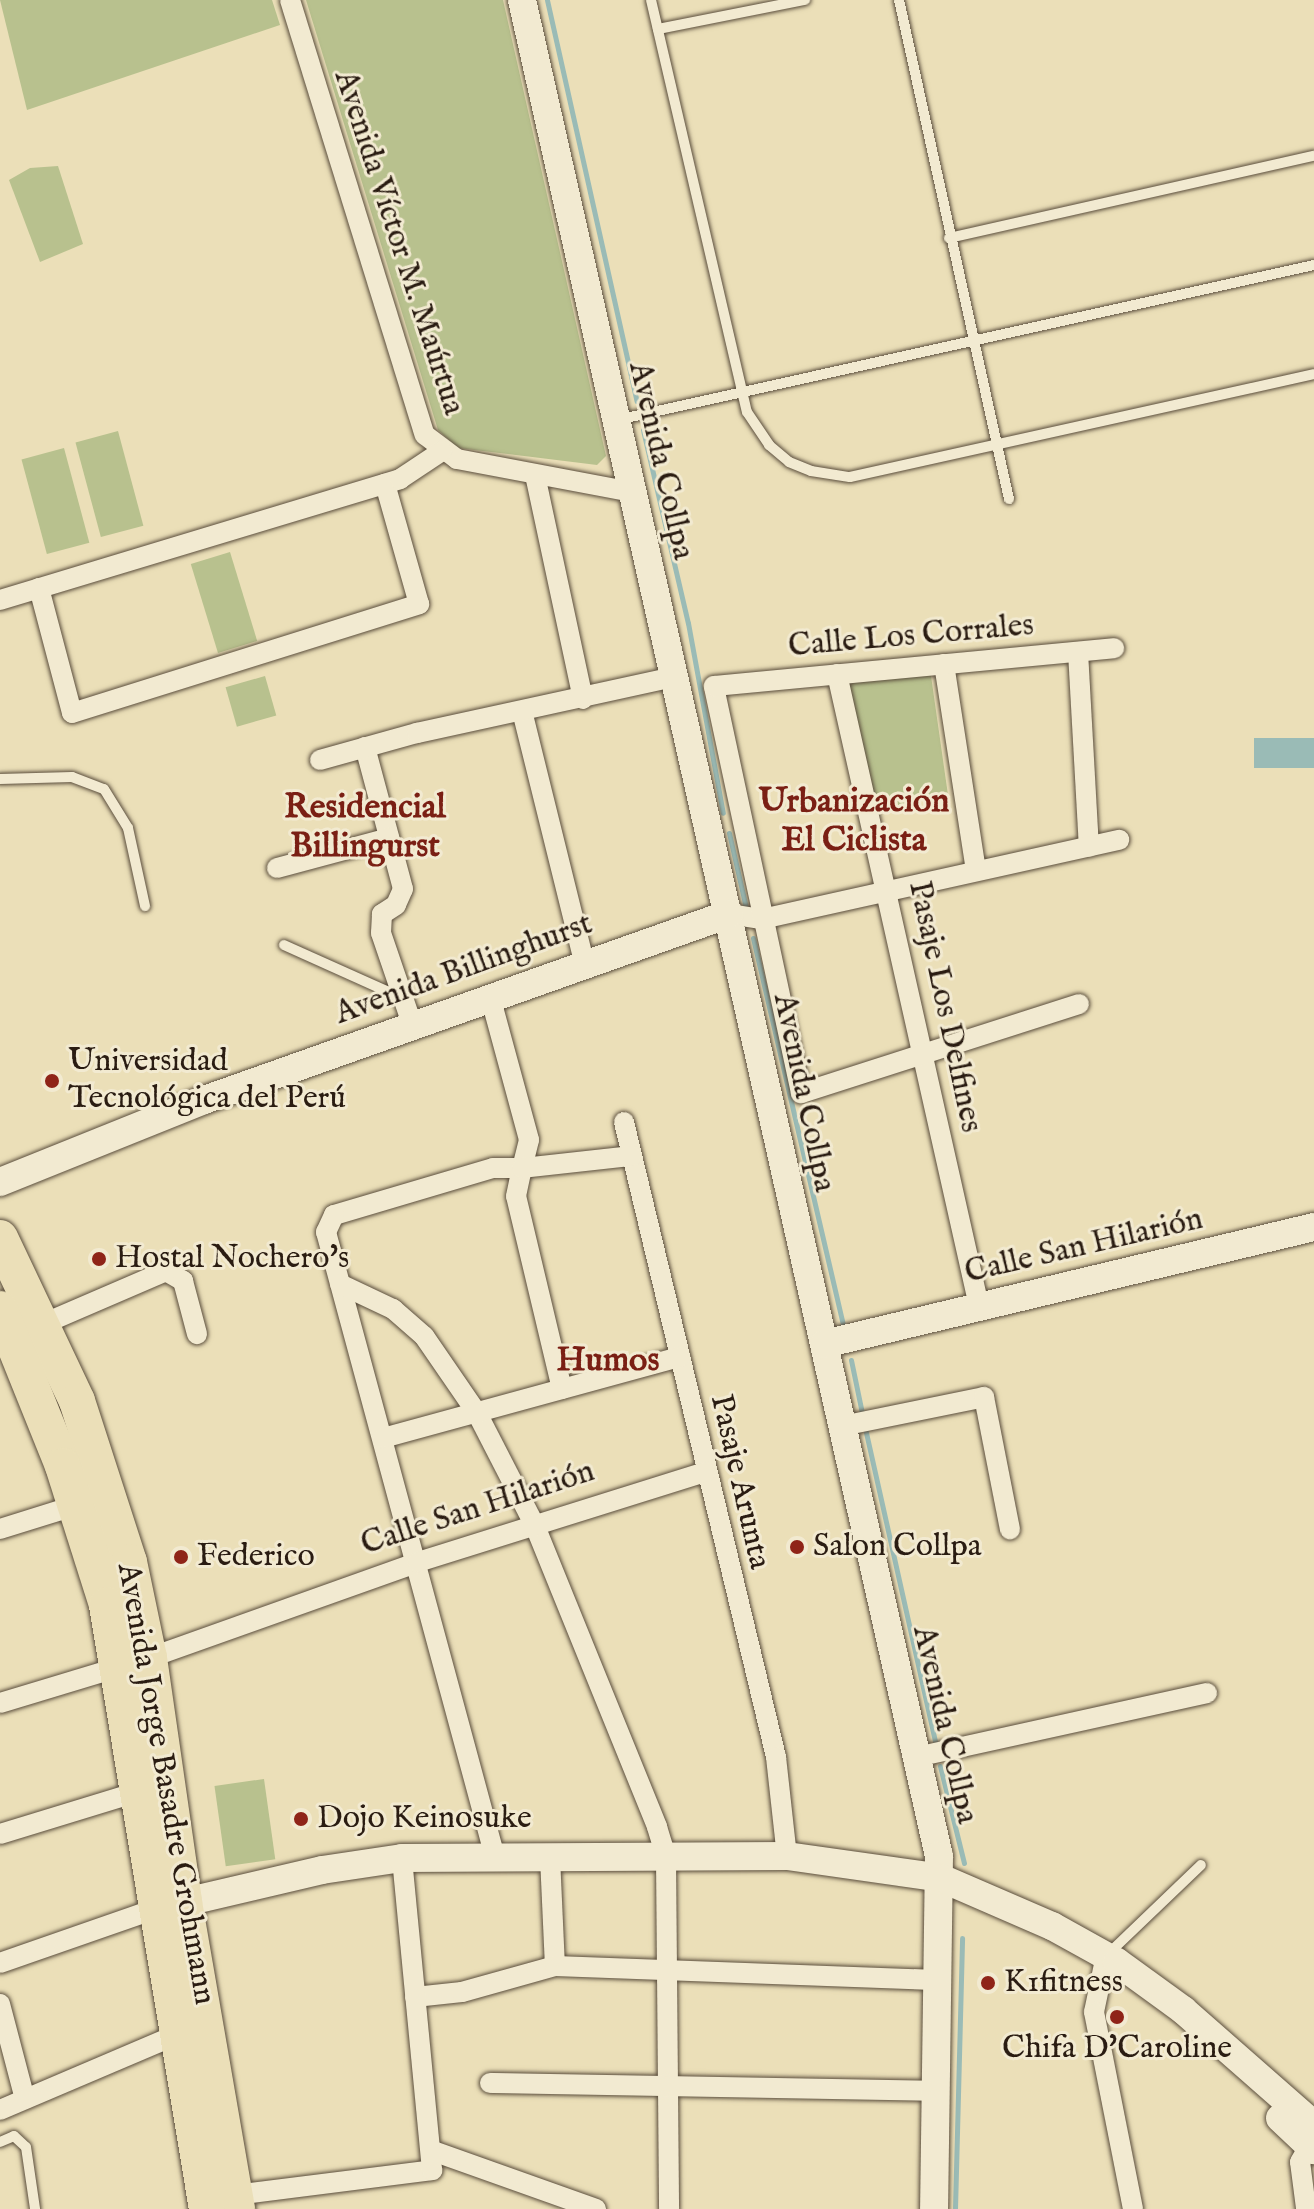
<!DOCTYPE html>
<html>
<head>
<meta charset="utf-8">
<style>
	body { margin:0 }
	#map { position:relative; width:1314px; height:2209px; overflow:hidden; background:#ebdfb8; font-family:"IM FELL English",serif }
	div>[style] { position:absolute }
	.green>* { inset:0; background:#b8c18e; transform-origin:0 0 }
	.water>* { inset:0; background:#9abbb6; transform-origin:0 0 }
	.stream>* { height:5px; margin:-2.5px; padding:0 2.5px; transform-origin:2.5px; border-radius:2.5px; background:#9abbb6 }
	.roads { filter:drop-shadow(0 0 2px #5a4d3c) drop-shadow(0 0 2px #5a4d3c) }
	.lane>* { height:10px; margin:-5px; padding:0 5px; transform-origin:5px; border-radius:5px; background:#f2ead1 }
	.street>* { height:20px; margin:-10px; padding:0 10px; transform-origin:10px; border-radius:10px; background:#f2ead1 }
	.secondary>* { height:28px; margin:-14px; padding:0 14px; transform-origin:14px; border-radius:14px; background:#f2ead1 }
	.highway>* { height:36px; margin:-18px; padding:0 18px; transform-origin:18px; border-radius:18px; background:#ebdfb8 }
	.dots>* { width:22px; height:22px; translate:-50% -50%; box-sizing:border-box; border:4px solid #f2ead1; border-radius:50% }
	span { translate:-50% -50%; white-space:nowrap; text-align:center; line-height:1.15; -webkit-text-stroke:6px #f2ead1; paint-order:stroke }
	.street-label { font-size:32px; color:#2a1c12 }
	.poi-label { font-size:32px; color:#2a1c12 }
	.left { translate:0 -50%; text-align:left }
	.neighbourhood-label { font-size:34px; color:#7a1f14; font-weight:700 }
</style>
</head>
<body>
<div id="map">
	<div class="green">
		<i style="clip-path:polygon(0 0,272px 0,280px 25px,27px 110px)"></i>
		<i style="clip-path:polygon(306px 0,503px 0,606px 456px,597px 465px,458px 448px,438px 430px)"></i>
		<i style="clip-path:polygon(58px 166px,83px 244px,40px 262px,9px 180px,30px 168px)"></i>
		<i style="left:118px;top:431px;width:98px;height:44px;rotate:75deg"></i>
		<i style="left:64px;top:448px;width:98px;height:44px;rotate:75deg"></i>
		<i style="left:230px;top:552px;width:93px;height:41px;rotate:73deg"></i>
		<i style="clip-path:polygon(930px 669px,948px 795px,869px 811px,839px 676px)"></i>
		<i style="left:265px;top:676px;width:41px;height:41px;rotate:74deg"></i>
		<i style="left:264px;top:1779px;width:81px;height:50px;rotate:82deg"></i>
	</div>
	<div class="water">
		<i style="left:1314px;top:738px;width:30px;height:60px;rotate:90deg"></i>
	</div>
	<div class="stream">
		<i style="left:547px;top:0;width:411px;rotate:77.4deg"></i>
		<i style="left:643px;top:430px;width:198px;rotate:76.9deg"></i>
		<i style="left:688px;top:623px;width:193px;rotate:79.6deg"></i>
		<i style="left:729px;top:833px;width:77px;rotate:77.2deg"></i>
		<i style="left:753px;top:938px;width:402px;rotate:76.9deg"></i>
		<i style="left:851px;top:1360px;width:59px;rotate:78.3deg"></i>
		<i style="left:865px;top:1428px;width:321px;rotate:77.4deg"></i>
		<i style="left:940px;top:1766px;width:100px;rotate:76.1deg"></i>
		<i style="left:955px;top:2209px;width:271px;rotate:-88.5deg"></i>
	</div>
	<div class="roads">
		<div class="lane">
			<i style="left:651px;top:0;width:423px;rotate:76.9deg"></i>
			<i style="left:747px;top:412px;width:40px;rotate:56deg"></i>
			<i style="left:769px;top:445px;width:26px;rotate:40deg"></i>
			<i style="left:789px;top:462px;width:24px;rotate:22deg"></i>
			<i style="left:811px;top:471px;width:39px;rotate:9deg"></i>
			<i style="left:850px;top:477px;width:475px;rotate:-12.5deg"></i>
			<i style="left:899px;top:0;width:511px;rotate:77.57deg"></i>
			<i style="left:658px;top:29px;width:150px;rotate:-11.2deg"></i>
			<i style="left:949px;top:238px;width:374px;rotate:-12.7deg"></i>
			<i style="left:617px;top:420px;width:714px;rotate:-12.54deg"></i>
			<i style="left:0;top:779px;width:72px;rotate:-1.6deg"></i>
			<i style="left:72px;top:777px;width:34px;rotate:21deg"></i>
			<i style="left:104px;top:789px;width:46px;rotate:58.4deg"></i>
			<i style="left:128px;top:828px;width:80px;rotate:77.7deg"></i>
			<i style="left:284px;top:945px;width:129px;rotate:24.2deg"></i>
			<i style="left:1107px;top:1955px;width:130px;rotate:-43.8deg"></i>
			<i style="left:0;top:2142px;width:15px;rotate:-23deg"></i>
			<i style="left:14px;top:2136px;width:16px;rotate:43deg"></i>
			<i style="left:26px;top:2147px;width:63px;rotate:81.7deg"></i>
		</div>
		<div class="street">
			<i style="left:290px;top:0;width:455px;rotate:72.8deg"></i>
			<i style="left:425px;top:435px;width:40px;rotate:37deg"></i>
			<i style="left:457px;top:459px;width:178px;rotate:10.7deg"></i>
			<i style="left:535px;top:475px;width:229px;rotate:77.9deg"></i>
			<i style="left:39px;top:588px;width:129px;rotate:75.2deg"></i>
			<i style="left:72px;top:713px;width:364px;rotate:-17.4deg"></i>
			<i style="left:419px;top:604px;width:125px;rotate:-105.8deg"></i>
			<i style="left:0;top:600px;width:418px;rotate:-16.8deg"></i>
			<i style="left:400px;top:479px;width:50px;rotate:-33.7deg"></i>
			<i style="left:1078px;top:652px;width:195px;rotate:86.8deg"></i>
			<i style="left:944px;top:664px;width:209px;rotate:81.2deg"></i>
			<i style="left:837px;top:674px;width:648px;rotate:77.34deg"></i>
			<i style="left:522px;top:711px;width:259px;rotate:76.1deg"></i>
			<i style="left:365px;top:747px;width:147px;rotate:75deg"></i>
			<i style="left:403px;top:889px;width:17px;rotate:114deg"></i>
			<i style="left:396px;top:905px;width:17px;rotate:147deg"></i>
			<i style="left:382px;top:914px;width:19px;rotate:93deg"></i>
			<i style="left:381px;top:933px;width:96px;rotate:71.2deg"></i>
			<i style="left:320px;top:760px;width:101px;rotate:-15.6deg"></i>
			<i style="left:417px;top:733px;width:262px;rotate:-12.3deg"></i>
			<i style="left:277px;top:868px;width:116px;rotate:-15deg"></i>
			<i style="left:729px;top:914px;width:33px;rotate:9deg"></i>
			<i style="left:762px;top:919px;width:366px;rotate:-12.5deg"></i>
			<i style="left:490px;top:996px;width:149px;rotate:74.8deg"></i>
			<i style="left:529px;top:1140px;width:29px;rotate:104deg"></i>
			<i style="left:522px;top:1168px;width:29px;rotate:180deg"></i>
			<i style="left:493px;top:1168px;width:166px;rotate:163.5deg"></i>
			<i style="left:334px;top:1215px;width:19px;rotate:115deg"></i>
			<i style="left:326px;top:1232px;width:647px;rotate:74.87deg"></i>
			<i style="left:1079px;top:1004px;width:292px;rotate:162.2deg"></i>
			<i style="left:801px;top:1093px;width:416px;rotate:-102.1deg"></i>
			<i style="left:714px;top:686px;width:402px;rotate:-5.4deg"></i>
			<i style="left:624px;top:1122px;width:653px;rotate:76.54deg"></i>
			<i style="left:776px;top:1757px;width:100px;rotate:83.7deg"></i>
			<i style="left:340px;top:1284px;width:59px;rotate:25.3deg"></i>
			<i style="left:393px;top:1309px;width:41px;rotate:41.1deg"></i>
			<i style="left:424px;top:1336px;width:93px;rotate:55.5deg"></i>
			<i style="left:477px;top:1413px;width:127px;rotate:62.8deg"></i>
			<i style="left:535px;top:1526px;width:325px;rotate:67.9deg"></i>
			<i style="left:657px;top:1827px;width:31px;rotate:73deg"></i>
			<i style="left:666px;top:1857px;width:352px;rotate:89.5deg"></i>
			<i style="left:43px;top:1324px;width:134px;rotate:-23.3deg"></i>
			<i style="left:166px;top:1271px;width:20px;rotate:30deg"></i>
			<i style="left:183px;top:1281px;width:55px;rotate:75.2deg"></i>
			<i style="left:562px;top:1389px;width:198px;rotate:-103.4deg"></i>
			<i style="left:516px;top:1196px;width:29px;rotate:-78deg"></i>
			<i style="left:522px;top:1168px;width:110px;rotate:-6.3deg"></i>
			<i style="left:842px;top:1426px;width:145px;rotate:-11.5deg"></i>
			<i style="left:984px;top:1397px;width:135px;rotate:78.9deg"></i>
			<i style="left:383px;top:1438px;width:308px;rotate:-15.3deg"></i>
			<i style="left:0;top:1529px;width:81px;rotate:-17.3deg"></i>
			<i style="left:0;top:1703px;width:156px;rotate:-16.8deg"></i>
			<i style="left:149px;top:1658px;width:286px;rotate:-19.6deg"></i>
			<i style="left:418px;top:1562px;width:301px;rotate:-17.4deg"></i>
			<i style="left:916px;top:1757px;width:298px;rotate:-12.4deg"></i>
			<i style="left:0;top:1834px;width:143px;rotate:-17deg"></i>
			<i style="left:550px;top:1857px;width:109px;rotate:87.4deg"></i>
			<i style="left:1106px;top:1955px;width:58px;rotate:101.9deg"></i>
			<i style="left:1094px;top:2012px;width:201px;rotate:78.8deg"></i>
			<i style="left:0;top:1963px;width:164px;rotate:-19.2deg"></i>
			<i style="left:415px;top:1997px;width:47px;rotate:-6.1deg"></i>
			<i style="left:462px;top:1992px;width:97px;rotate:-15.6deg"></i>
			<i style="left:555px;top:1966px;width:380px;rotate:2.1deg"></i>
			<i style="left:0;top:2004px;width:98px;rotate:75.3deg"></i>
			<i style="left:490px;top:2083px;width:445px;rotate:1deg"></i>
			<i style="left:0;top:2110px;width:194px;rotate:-23.1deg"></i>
			<i style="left:433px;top:2151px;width:173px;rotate:19.6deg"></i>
			<i style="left:235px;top:2195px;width:199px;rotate:-7.2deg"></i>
			<i style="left:432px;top:2170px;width:313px;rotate:-95.5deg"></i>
			<i style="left:1306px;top:2208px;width:46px;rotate:-97.4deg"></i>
			<i style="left:1300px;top:2162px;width:28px;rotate:-60deg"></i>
		</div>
		<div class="secondary">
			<i style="left:522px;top:0;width:1902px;rotate:77.34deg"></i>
			<i style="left:939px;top:1856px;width:353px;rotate:90.8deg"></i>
			<i style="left:0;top:1182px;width:220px;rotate:-21.9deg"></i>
			<i style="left:204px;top:1100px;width:557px;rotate:-19.51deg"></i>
			<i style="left:824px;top:1344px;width:504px;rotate:-13.43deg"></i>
			<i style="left:164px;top:1907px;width:162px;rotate:-13.2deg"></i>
			<i style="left:322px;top:1870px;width:81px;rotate:-8.5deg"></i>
			<i style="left:402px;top:1858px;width:385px;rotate:-0.3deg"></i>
			<i style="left:787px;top:1856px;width:156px;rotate:8.1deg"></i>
			<i style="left:941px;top:1878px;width:121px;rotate:23.4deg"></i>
			<i style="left:1052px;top:1926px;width:74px;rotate:29deg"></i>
			<i style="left:1117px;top:1962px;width:82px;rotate:36deg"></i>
			<i style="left:1183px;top:2010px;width:174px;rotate:41.3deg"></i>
			<i style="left:1280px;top:2118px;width:47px;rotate:43.3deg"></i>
		</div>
		<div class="highway">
			<i style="left:0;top:1238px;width:180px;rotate:64.7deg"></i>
			<i style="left:77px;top:1401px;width:169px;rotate:72.1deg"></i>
			<i style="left:129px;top:1562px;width:98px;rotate:78.2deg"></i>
			<i style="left:149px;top:1658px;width:246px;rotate:81.8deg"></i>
			<i style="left:184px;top:1902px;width:312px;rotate:80.2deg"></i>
			<i style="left:0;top:1309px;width:169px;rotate:68.1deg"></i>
			<i style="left:63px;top:1466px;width:146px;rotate:72.4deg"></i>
			<i style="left:107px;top:1605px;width:612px;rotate:80.6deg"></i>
		</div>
	</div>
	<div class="dots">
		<i style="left:52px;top:1081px;background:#8f2418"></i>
		<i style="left:99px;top:1259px;background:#8f2418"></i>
		<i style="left:797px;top:1547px;background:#8f2418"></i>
		<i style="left:181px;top:1557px;background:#8f2418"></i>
		<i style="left:301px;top:1819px;background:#8f2418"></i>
		<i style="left:988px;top:1983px;background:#8f2418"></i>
		<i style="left:1117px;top:2017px;background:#8f2418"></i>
	</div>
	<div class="street-label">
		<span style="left:398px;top:243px;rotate:72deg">Avenida Víctor M. Maúrtua</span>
		<span style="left:660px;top:461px;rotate:77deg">Avenida Collpa</span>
		<span style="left:911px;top:637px;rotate:-5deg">Calle Los Corrales</span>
		<span style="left:464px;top:970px;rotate:-20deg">Avenida Billinghurst</span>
		<span style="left:944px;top:1007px;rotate:78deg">Pasaje Los Delfines</span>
		<span style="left:803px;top:1093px;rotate:78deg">Avenida Collpa</span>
		<span style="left:1084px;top:1247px;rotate:-13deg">Calle San Hilarión</span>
		<span style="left:739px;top:1482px;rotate:77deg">Pasaje Arunta</span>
		<span style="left:478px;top:1509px;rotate:-18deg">Calle San Hilarión</span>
		<span style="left:944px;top:1725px;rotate:77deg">Avenida Collpa</span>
		<span style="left:165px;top:1784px;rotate:80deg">Avenida Jorge Basadre Grohmann</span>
	</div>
	<div class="poi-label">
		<span class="left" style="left:68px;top:1081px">Universidad<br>Tecnológica del Perú</span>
		<span class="left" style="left:115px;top:1259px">Hostal Nochero's</span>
		<span class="left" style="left:813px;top:1547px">Salon Collpa</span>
		<span class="left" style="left:197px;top:1557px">Federico</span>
		<span class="left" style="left:317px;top:1819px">Dojo Keinosuke</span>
		<span class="left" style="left:1004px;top:1983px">K1fitness</span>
		<span style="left:1117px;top:2049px">Chifa D'Caroline</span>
	</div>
	<div class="neighbourhood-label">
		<span style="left:854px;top:821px">Urbanización<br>El Ciclista</span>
		<span style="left:365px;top:827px">Residencial<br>Billingurst</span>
		<span style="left:608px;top:1361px">Humos</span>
	</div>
</div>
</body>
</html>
